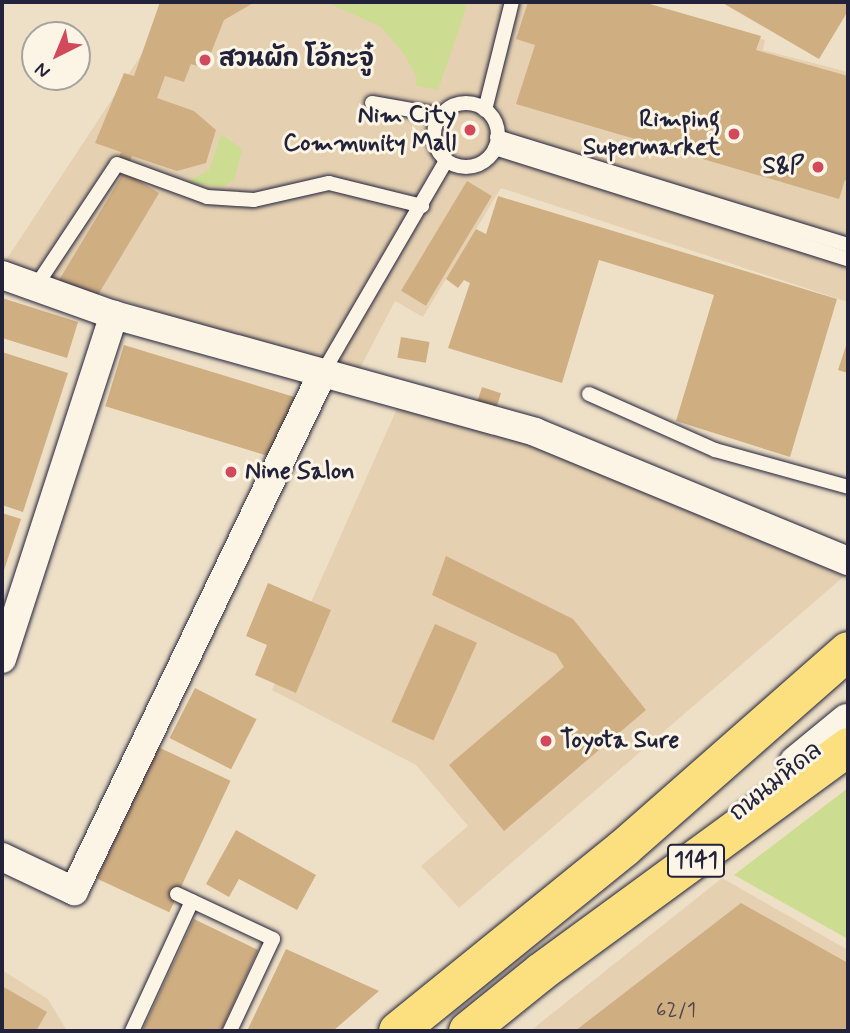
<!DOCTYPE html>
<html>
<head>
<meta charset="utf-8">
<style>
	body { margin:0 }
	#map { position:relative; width:850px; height:1033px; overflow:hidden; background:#eee0c7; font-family:Mynerve,"Playpen Sans Thai",sans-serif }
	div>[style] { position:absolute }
	.built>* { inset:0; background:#e5d1b2 }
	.green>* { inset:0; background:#ccdc90 }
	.building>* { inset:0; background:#cfae82; transform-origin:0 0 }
	.roads { filter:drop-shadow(0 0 2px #22223b) drop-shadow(0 0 2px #22223b) }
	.service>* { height:14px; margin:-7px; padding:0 7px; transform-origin:7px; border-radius:7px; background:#fcf5e5 }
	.service>.ring { margin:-7px; padding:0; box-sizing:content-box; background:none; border:14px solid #fcf5e5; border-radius:50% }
	.minor>* { height:28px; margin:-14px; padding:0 14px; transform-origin:14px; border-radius:14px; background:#fcf5e5 }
	.secondary>* { height:38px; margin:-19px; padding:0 19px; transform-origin:19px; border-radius:19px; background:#fcf5e5 }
	.primary>* { height:38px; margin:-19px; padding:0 19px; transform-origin:19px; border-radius:19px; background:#fce080 }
	.dots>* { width:19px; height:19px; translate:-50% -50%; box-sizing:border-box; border:4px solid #fcf5e5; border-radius:50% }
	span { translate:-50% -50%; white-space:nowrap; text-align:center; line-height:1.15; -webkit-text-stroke:6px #fcf5e5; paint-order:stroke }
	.number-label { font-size:21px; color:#4d454d }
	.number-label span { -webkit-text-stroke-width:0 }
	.shield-label span { padding:2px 5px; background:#fcf5e5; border:2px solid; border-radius:5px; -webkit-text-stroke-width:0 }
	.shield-label { font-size:23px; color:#22223b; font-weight:700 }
	.poi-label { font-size:24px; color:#22223b; font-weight:700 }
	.left { translate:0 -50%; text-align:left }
	.right { translate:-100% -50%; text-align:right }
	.street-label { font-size:24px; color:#22223b }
	.frame { position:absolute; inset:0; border:4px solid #22223b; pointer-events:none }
	.north { position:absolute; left:21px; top:21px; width:70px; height:70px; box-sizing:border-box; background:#fcf5e5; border:2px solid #a5a1a1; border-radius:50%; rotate:223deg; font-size:19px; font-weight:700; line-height:28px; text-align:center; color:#22223b }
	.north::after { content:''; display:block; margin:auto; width:24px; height:32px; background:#d1495b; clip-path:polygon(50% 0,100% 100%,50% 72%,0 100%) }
</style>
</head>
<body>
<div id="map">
	<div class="built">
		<i style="clip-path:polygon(176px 2px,642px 2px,765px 40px,763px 50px,848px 72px,848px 302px,501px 188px,423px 317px,395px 301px,357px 374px,4px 263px)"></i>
		<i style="clip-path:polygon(400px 402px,518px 436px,848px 573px,459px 908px,421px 866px,468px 826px,416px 765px,272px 690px)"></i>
		<i style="clip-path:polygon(722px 878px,848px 950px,848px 1031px,530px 1031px)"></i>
		<i style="clip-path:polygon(2px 970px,48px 999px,67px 1031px,2px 1031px)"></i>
	</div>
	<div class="green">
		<i style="clip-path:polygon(326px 2px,468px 2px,438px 90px,415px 85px,417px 77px,404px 54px,381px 27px)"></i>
		<i style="clip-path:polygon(221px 134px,242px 149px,235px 179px,223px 187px,187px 182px,209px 170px)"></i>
		<i style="clip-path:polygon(848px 788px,848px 939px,734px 875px)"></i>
	</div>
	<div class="building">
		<i style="clip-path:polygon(160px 2px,255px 2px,224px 20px,205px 68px,191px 64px,184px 82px,165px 76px,157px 98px,194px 111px,216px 130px,206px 163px,177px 171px,132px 156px,129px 163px,118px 159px,121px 152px,95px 143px,124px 73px,134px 76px)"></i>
		<i style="clip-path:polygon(528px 2px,643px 2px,761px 36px,756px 50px,848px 76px,848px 181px,845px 180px,839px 199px,516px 104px,535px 45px,516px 39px)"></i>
		<i style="clip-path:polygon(721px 2px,848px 2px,848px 11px,819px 59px)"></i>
		<i style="left:124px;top:172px;width:41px;height:128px;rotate:31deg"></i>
		<i style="left:467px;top:181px;width:29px;height:128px;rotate:31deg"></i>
		<i style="clip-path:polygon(498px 196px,837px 299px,790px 457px,676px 421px,714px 295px,599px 260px,562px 383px,448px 348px,470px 283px,464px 280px,458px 288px,446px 279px,476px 229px,486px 234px)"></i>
		<i style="clip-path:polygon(2px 298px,78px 322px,67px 358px,2px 338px)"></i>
		<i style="left:401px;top:337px;width:29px;height:21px;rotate:10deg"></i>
		<i style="clip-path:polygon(848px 340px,848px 373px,838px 370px)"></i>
		<i style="left:124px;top:345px;width:179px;height:64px;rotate:17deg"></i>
		<i style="clip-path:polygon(2px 352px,68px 373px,23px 512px,2px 505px)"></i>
		<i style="left:482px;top:387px;width:20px;height:15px;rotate:18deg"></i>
		<i style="clip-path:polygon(2px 513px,21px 519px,2px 576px)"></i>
		<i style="clip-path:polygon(446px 556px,573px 619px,646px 710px,504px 831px,449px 765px,564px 667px,556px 654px,432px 595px)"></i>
		<i style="clip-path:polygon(268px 583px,331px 610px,296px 693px,255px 675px,267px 645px,246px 636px)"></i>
		<i style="left:435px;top:624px;width:46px;height:107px;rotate:24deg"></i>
		<i style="left:195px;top:688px;width:69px;height:56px;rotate:27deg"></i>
		<i style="left:158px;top:747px;width:80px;height:145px;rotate:25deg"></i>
		<i style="clip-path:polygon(236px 830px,316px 875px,297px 910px,239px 879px,229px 897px,206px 884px)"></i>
		<i style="clip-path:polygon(741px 903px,848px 963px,848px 1031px,575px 1031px)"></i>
		<i style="clip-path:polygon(194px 919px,258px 950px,221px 1031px,142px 1031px)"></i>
		<i style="clip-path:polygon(286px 949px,379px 991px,333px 1031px,247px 1031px)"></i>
		<i style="clip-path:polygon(2px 986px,47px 1012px,36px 1031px,2px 1031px)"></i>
	</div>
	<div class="roads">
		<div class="service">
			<i style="left:372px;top:103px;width:69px;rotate:10deg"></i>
			<i class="ring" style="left:434px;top:103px;width:50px;height:50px"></i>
			<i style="left:485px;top:110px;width:111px;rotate:-76deg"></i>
			<i style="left:497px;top:137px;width:367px;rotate:17.1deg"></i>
			<i style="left:495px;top:148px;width:370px;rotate:17.5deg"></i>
			<i style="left:36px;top:286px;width:146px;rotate:-56.4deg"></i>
			<i style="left:117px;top:164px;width:96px;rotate:20.1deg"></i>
			<i style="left:207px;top:197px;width:47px;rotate:3.7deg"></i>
			<i style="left:254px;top:200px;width:77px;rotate:-12.8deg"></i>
			<i style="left:329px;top:183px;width:96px;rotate:13.9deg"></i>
			<i style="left:322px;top:374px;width:246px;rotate:-59.8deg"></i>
			<i style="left:589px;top:394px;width:138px;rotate:24deg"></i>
			<i style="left:715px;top:450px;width:138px;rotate:15.5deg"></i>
			<i style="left:177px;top:894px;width:106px;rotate:25.1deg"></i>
			<i style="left:273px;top:939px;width:102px;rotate:115.1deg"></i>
			<i style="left:132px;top:1031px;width:143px;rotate:-65.2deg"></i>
		</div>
		<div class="minor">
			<i style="left:2px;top:275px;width:119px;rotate:19.7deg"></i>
			<i style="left:114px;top:315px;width:437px;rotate:15.5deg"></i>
			<i style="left:535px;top:432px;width:339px;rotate:22.4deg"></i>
			<i style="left:2px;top:659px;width:362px;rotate:-72deg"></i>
			<i style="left:2px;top:857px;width:80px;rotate:25.3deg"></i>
			<i style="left:74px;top:891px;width:573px;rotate:-64.37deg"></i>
		</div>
		<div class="secondary">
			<i style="left:798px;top:764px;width:65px;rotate:-39.4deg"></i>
		</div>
		<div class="primary">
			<i style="left:398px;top:1031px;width:291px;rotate:-39deg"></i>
			<i style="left:624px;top:848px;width:298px;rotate:-41.3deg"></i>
			<i style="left:468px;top:1031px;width:94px;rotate:-38.9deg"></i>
			<i style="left:541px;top:972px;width:381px;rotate:-36.2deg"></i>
		</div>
	</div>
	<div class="dots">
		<i style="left:205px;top:60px;background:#d1495b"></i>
		<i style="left:470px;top:130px;background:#d1495b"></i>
		<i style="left:734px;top:134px;background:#d1495b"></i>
		<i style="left:818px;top:167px;background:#d1495b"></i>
		<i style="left:231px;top:472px;background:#d1495b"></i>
		<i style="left:546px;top:741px;background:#d1495b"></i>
	</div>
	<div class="number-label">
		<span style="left:676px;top:1010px">62/1</span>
	</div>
	<div class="shield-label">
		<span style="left:696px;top:861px">1141</span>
	</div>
	<div class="poi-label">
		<span class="left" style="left:219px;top:60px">สวนผัก โอ้กะจู๋</span>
		<span class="right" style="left:456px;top:130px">Nim City<br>Community Mall</span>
		<span class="right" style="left:720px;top:134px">Rimping<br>Supermarket</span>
		<span class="right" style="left:804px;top:167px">S&amp;P</span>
		<span class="left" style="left:245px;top:472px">Nine Salon</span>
		<span class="left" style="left:560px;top:741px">Toyota Sure</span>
	</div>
	<div class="street-label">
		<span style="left:776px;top:782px;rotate:-39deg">ถนนมหิดล</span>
	</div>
	<div class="frame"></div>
	<div class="north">N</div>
</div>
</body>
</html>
